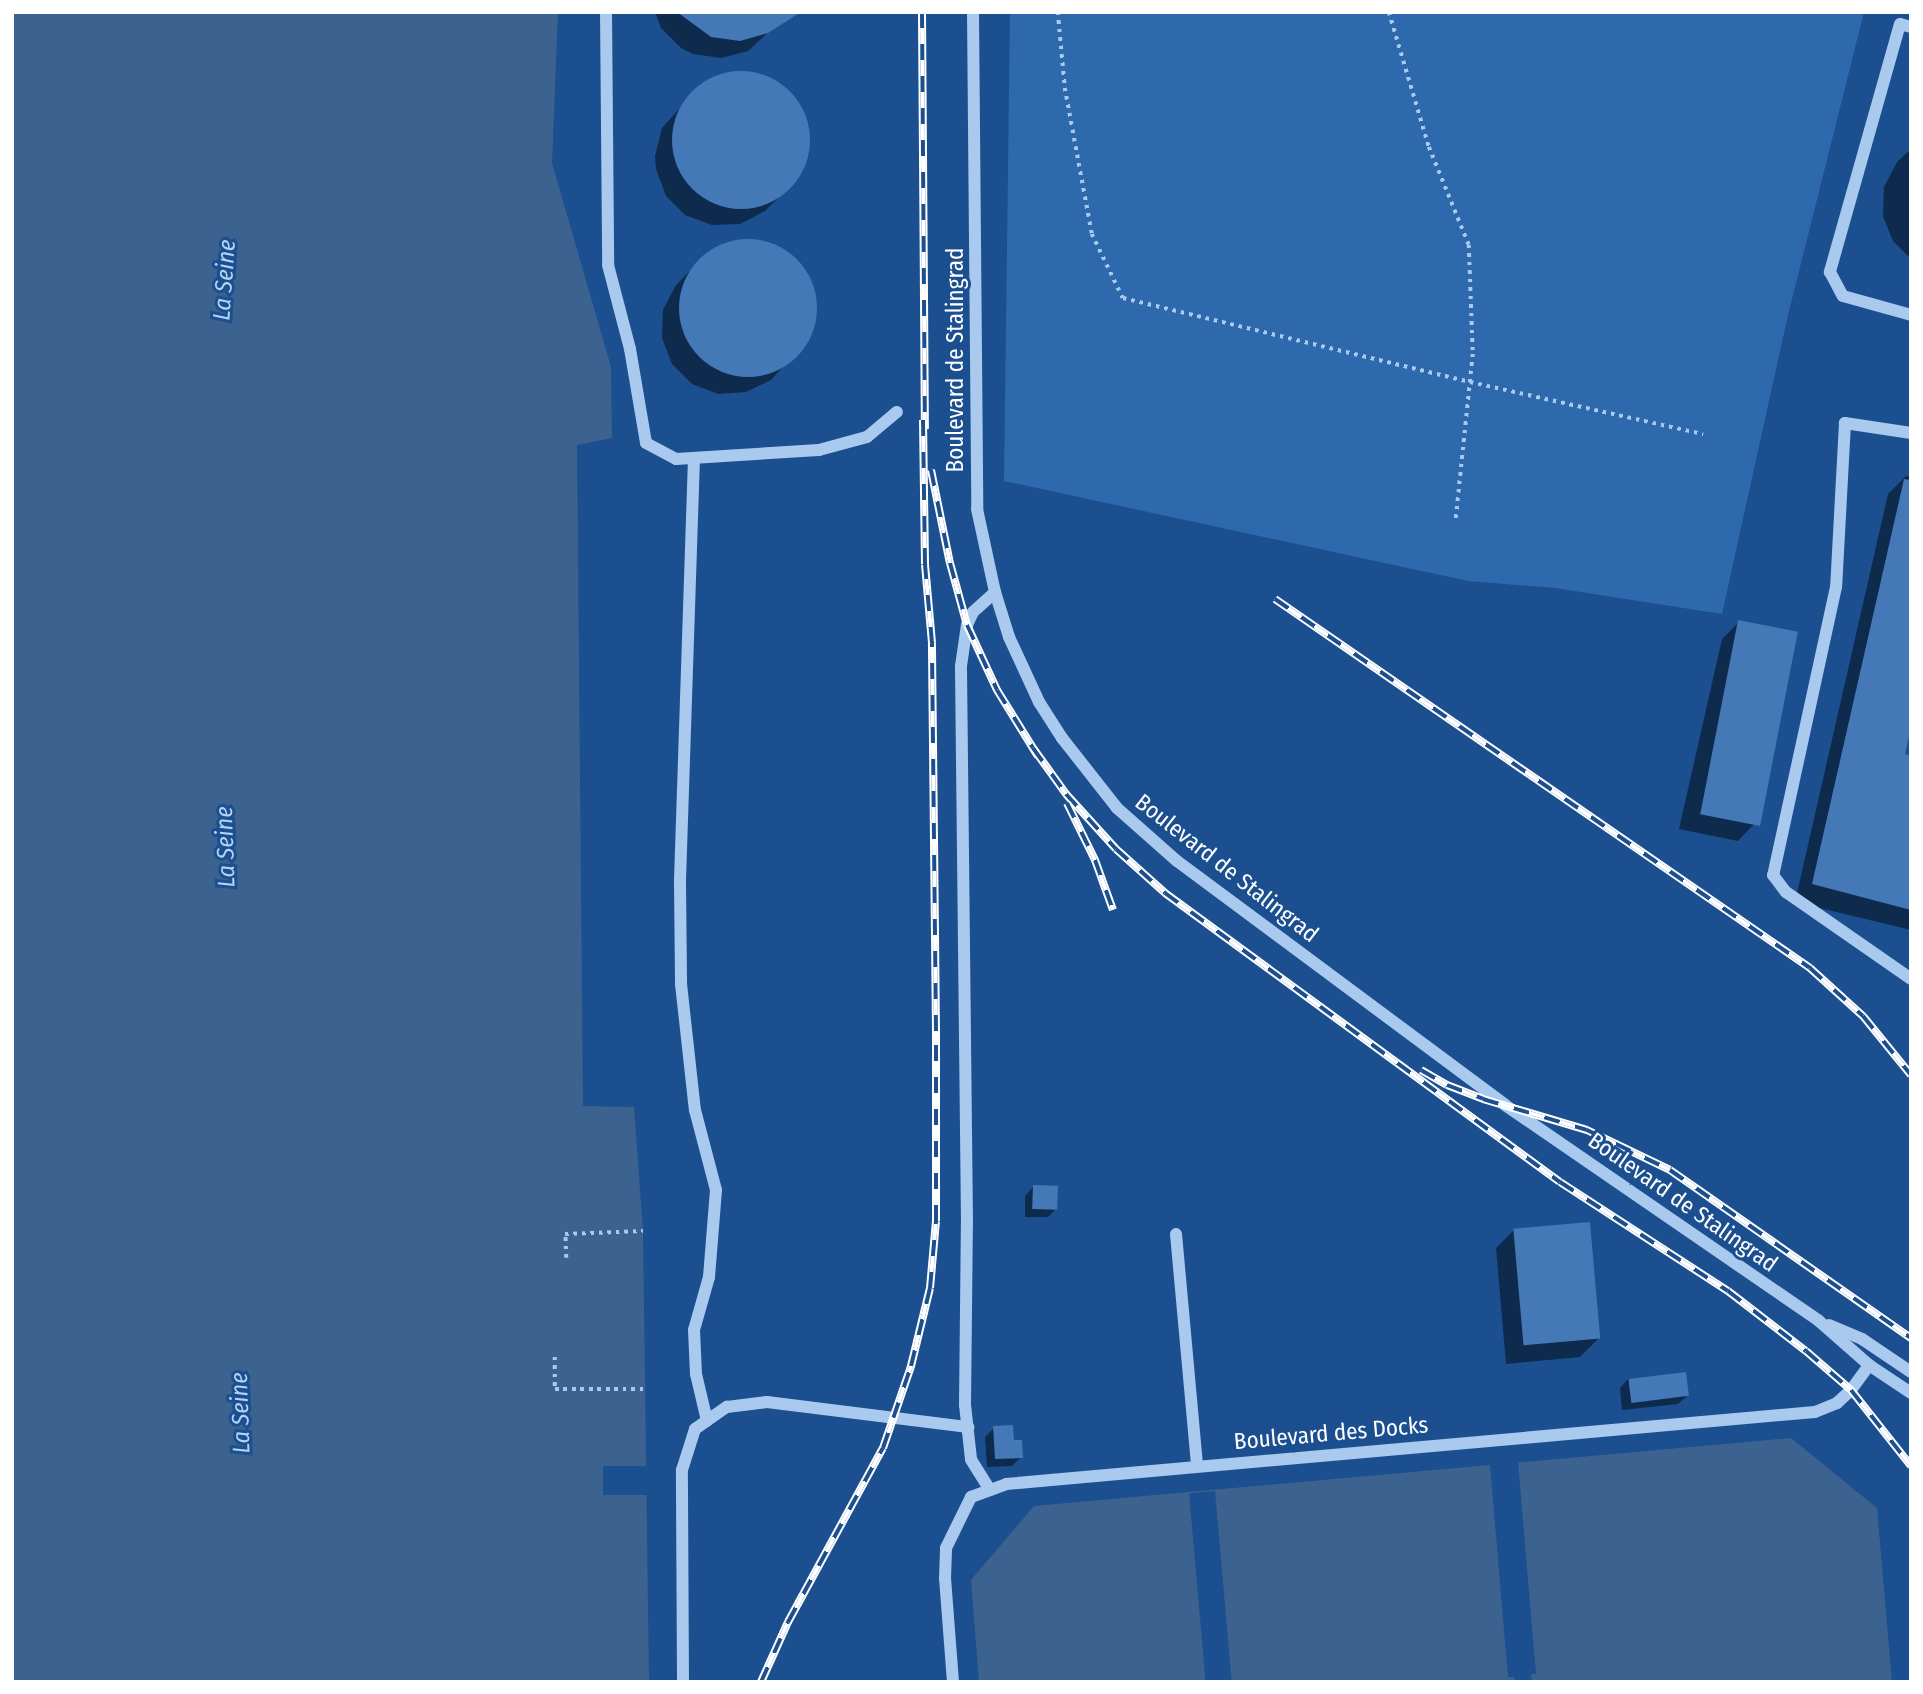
<!DOCTYPE html>
<html>
<head>
<meta charset="utf-8">
<style>
	body { margin:0 }
	#map { position:relative; width:1923px; height:1694px; overflow:hidden; background:#1b4f8f; font-family:"Fira Sans Condensed",sans-serif }
	div>[style] { position:absolute }
	.green>* { inset:0; background:#2e69ad }
	.water>* { inset:0; background:#3c6290 }
	.pier>* { inset:0; background:#1b4f8f; transform-origin:0 0 }
	.shadow>* { inset:0; background:#0007 }
	.building>* { inset:0; background:#4478b7; transform-origin:0 0 }
	.round { border-radius:50% }
	.path>* { height:3.5px; margin-top:-1.75px; transform-origin:0; background:repeating-linear-gradient(90deg,#a9c9ee 0 3.5px,transparent 0 8.5px) }
	.minor>* { height:12px; margin:-6px; padding:0 6px; transform-origin:6px; border-radius:6px; background:#a9c9ee }
	.rail>* { height:8px; margin-top:-4px; transform-origin:0; background:repeating-linear-gradient(90deg,#1b4f8f 0 16px,#fff 0 32px); box-sizing:border-box; border-block:2px solid #fff }
	span { translate:-50% -50%; white-space:nowrap; text-align:center; line-height:1.15; -webkit-text-stroke:6px #1b4f8f; paint-order:stroke }
	.street-label { font-size:23px; color:#fff }
	.water-label { font-size:24px; color:#b5d3f5; font-style:italic }
	.frame { position:absolute; inset:0; border:14px solid #fff; pointer-events:none }
</style>
</head>
<body>
<div id="map">
	<div class="green">
		<i style="clip-path:polygon(1010px 12px,1864px 12px,1788px 315px,1722px 614px,1555px 588px,1468px 581px,1004px 481px)"></i>
	</div>
	<div class="water">
		<i style="clip-path:polygon(12px 12px,558px 12px,552px 163px,611px 367px,612px 438px,577px 445px,583px 1106px,634px 1107px,643px 1231px,649px 1682px,12px 1682px)"></i>
		<i style="clip-path:polygon(1791px 1438px,1877px 1508px,1892px 1682px,979px 1682px,971px 1580px,1034px 1506px)"></i>
	</div>
	<div class="pier">
		<i style="clip-path:polygon(1518px 1462px,1536px 1674px,1531px 1674px,1532px 1682px,1515px 1682px,1514px 1677px,1508px 1677px,1490px 1465px)"></i>
		<i style="left:647px;top:1466px;width:29px;height:44px;rotate:90deg"></i>
		<i style="left:1215px;top:1491px;width:192px;height:26px;rotate:85deg"></i>
	</div>
	<div class="shadow">
		<i style="clip-path:polygon(655px 12px,790px 12px,748px 51px,721px 58px,693px 54px,681px 48px,661px 28px)"></i>
		<i style="clip-path:polygon(752px 73px,778px 83px,798px 103px,808px 129px,807px 157px,794px 182px,765px 211px,740px 224px,712px 225px,685px 215px,666px 196px,656px 169px,655px 156px,662px 128px,699px 87px,724px 75px)"></i>
		<i style="clip-path:polygon(1911px 149px,1911px 259px,1893px 241px,1883px 216px,1884px 187px,1897px 162px)"></i>
		<i style="clip-path:polygon(744px 241px,772px 245px,795px 261px,811px 285px,815px 312px,808px 339px,771px 380px,746px 392px,718px 394px,692px 384px,672px 364px,662px 338px,663px 310px,676px 285px,705px 256px,730px 243px)"></i>
		<i style="clip-path:polygon(1906px 476px,1911px 477px,1911px 720px,1903px 756px,1911px 758px,1911px 930px,1795px 902px,1888px 494px)"></i>
		<i style="clip-path:polygon(1739px 622px,1754px 824px,1738px 841px,1679px 829px,1722px 639px)"></i>
		<i style="clip-path:polygon(1033px 1187px,1057px 1208px,1048px 1217px,1025px 1217px,1025px 1196px)"></i>
		<i style="clip-path:polygon(1514px 1230px,1598px 1339px,1580px 1357px,1506px 1364px,1496px 1248px)"></i>
		<i style="clip-path:polygon(1628px 1379px,1687px 1396px,1678px 1404px,1622px 1410px,1620px 1388px)"></i>
		<i style="clip-path:polygon(994px 1428px,1012px 1442px,1021px 1457px,1012px 1466px,987px 1467px,985px 1437px)"></i>
	</div>
	<div class="building">
		<i style="clip-path:polygon(677px 12px,801px 12px,768px 33px,740px 41px,711px 37px)"></i>
		<i class="round" style="left:672px;top:71px;width:138px;height:138px"></i>
		<i class="round" style="left:679px;top:239px;width:138px;height:138px"></i>
		<i style="clip-path:polygon(1904px 479px,1911px 480px,1911px 728px,1905px 754px,1911px 756px,1911px 910px,1812px 884px)"></i>
		<i style="left:1738px;top:620px;width:61px;height:198px;rotate:11deg"></i>
		<i style="left:1033px;top:1185px;width:25px;height:24px;rotate:2deg"></i>
		<i style="left:1590px;top:1222px;width:117px;height:77px;rotate:85deg"></i>
		<i style="left:1686px;top:1372px;width:24px;height:58px;rotate:83deg"></i>
		<i style="clip-path:polygon(1013px 1425px,1014px 1440px,1022px 1440px,1023px 1458px,995px 1459px,993px 1426px)"></i>
	</div>
	<div class="path">
		<i style="left:1058px;top:12px;width:76px;rotate:84.7deg"></i>
		<i style="left:1065px;top:88px;width:148px;rotate:79.5deg"></i>
		<i style="left:1092px;top:234px;width:71px;rotate:64.2deg"></i>
		<i style="left:1123px;top:298px;width:357px;rotate:13.6deg"></i>
		<i style="left:1470px;top:382px;width:239px;rotate:12.6deg"></i>
		<i style="left:1389px;top:12px;width:141px;rotate:73.5deg"></i>
		<i style="left:1429px;top:147px;width:106px;rotate:67.8deg"></i>
		<i style="left:1469px;top:245px;width:109px;rotate:87.9deg"></i>
		<i style="left:1473px;top:354px;width:165px;rotate:95.9deg"></i>
		<i style="left:566px;top:1258px;width:24px;rotate:-92deg"></i>
		<i style="left:565px;top:1234px;width:78px;rotate:-2.2deg"></i>
		<i style="left:555px;top:1357px;width:32px;rotate:90deg"></i>
		<i style="left:555px;top:1389px;width:89px"></i>
	</div>
	<div class="minor">
		<i style="left:606px;top:12px;width:253px;rotate:89.5deg"></i>
		<i style="left:608px;top:265px;width:87px;rotate:75.3deg"></i>
		<i style="left:630px;top:349px;width:95px;rotate:80.3deg"></i>
		<i style="left:646px;top:443px;width:34px;rotate:28deg"></i>
		<i style="left:676px;top:459px;width:143px;rotate:-3.6deg"></i>
		<i style="left:819px;top:450px;width:50px;rotate:-15.2deg"></i>
		<i style="left:867px;top:437px;width:39px;rotate:-40deg"></i>
		<i style="left:973px;top:12px;width:497px;rotate:89.5deg"></i>
		<i style="left:977px;top:509px;width:85px;rotate:77.8deg"></i>
		<i style="left:995px;top:592px;width:47px;rotate:72.7deg"></i>
		<i style="left:1009px;top:637px;width:72px;rotate:65.2deg"></i>
		<i style="left:1039px;top:702px;width:43px;rotate:57.4deg"></i>
		<i style="left:1062px;top:738px;width:89px;rotate:51.8deg"></i>
		<i style="left:1117px;top:808px;width:80px;rotate:41.5deg"></i>
		<i style="left:1177px;top:861px;width:409px;rotate:36.6deg"></i>
		<i style="left:1505px;top:1105px;width:381px;rotate:34.5deg"></i>
		<i style="left:1819px;top:1321px;width:67px;rotate:41.3deg"></i>
		<i style="left:1869px;top:1365px;width:50px;rotate:33.7deg"></i>
		<i style="left:1911px;top:27px;width:11px;rotate:-165deg"></i>
		<i style="left:1900px;top:24px;width:258px;rotate:105.8deg"></i>
		<i style="left:1830px;top:272px;width:27px;rotate:62deg"></i>
		<i style="left:1843px;top:296px;width:71px;rotate:15.6deg"></i>
		<i style="left:1911px;top:433px;width:67px;rotate:-171.4deg"></i>
		<i style="left:1845px;top:423px;width:164px;rotate:93.1deg"></i>
		<i style="left:1836px;top:587px;width:295px;rotate:102.3deg"></i>
		<i style="left:1773px;top:875px;width:21px;rotate:53deg"></i>
		<i style="left:1786px;top:892px;width:152px;rotate:34.8deg"></i>
		<i style="left:694px;top:458px;width:425px;rotate:91.9deg"></i>
		<i style="left:680px;top:883px;width:101px;rotate:89.4deg"></i>
		<i style="left:681px;top:984px;width:127px;rotate:83.7deg"></i>
		<i style="left:695px;top:1110px;width:83px;rotate:75.3deg"></i>
		<i style="left:716px;top:1190px;width:87px;rotate:94.6deg"></i>
		<i style="left:709px;top:1277px;width:55px;rotate:105.8deg"></i>
		<i style="left:694px;top:1330px;width:44px;rotate:87.4deg"></i>
		<i style="left:696px;top:1374px;width:48px;rotate:76.8deg"></i>
		<i style="left:1176px;top:1234px;width:233px;rotate:84.8deg"></i>
		<i style="left:1829px;top:1325px;width:36px;rotate:23deg"></i>
		<i style="left:1862px;top:1339px;width:59px;rotate:34deg"></i>
		<i style="left:990px;top:1490px;width:36px;rotate:-122deg"></i>
		<i style="left:971px;top:1459px;width:54px;rotate:-96.3deg"></i>
		<i style="left:965px;top:1405px;width:182px;rotate:-89.4deg"></i>
		<i style="left:967px;top:1223px;width:557px;rotate:-90.62deg"></i>
		<i style="left:961px;top:666px;width:41px;rotate:-81.7deg"></i>
		<i style="left:967px;top:625px;width:14px;rotate:-65deg"></i>
		<i style="left:973px;top:612px;width:30px;rotate:-42deg"></i>
		<i style="left:683px;top:1682px;width:212px;rotate:-90.3deg"></i>
		<i style="left:682px;top:1470px;width:43px;rotate:-72.4deg"></i>
		<i style="left:695px;top:1429px;width:39px;rotate:-35deg"></i>
		<i style="left:727px;top:1407px;width:40px;rotate:-7.1deg"></i>
		<i style="left:767px;top:1402px;width:203px;rotate:7.1deg"></i>
		<i style="left:953px;top:1682px;width:104px;rotate:-94.4deg"></i>
		<i style="left:945px;top:1578px;width:30px;rotate:-88deg"></i>
		<i style="left:946px;top:1548px;width:57px;rotate:-63.9deg"></i>
		<i style="left:971px;top:1497px;width:37px;rotate:-20deg"></i>
		<i style="left:1006px;top:1484px;width:812px;rotate:-5.09deg"></i>
		<i style="left:1815px;top:1412px;width:24px;rotate:-22deg"></i>
		<i style="left:1837px;top:1403px;width:19px;rotate:-43deg"></i>
		<i style="left:1851px;top:1390px;width:31px;rotate:-54deg"></i>
	</div>
	<div class="rail">
		<i style="left:922px;top:12px;width:417px;rotate:89.6deg"></i>
		<i style="left:931px;top:470px;width:95px;rotate:78.5deg"></i>
		<i style="left:950px;top:563px;width:64px;rotate:74.7deg"></i>
		<i style="left:967px;top:625px;width:72px;rotate:65.2deg"></i>
		<i style="left:997px;top:690px;width:78px;rotate:58.2deg"></i>
		<i style="left:1275px;top:599px;width:650px;rotate:34.59deg"></i>
		<i style="left:1810px;top:968px;width:72px;rotate:42.2deg"></i>
		<i style="left:1863px;top:1016px;width:76px;rotate:50.9deg"></i>
		<i style="left:1033px;top:748px;width:57px;rotate:54.3deg"></i>
		<i style="left:1066px;top:794px;width:74px;rotate:47.7deg"></i>
		<i style="left:1116px;top:849px;width:66px;rotate:41.9deg"></i>
		<i style="left:1165px;top:893px;width:489px;rotate:36.2deg"></i>
		<i style="left:1560px;top:1182px;width:200px;rotate:33deg"></i>
		<i style="left:1728px;top:1291px;width:98px;rotate:37.6deg"></i>
		<i style="left:1806px;top:1351px;width:60px;rotate:40.9deg"></i>
		<i style="left:1851px;top:1390px;width:97px;rotate:51.7deg"></i>
		<i style="left:1067px;top:803px;width:64px;rotate:63.8deg"></i>
		<i style="left:1095px;top:860px;width:53px;rotate:70.2deg"></i>
		<i style="left:1421px;top:1070px;width:30px;rotate:30deg"></i>
		<i style="left:1447px;top:1085px;width:39px;rotate:21deg"></i>
		<i style="left:1483px;top:1099px;width:109px;rotate:16.6deg"></i>
		<i style="left:1587px;top:1130px;width:92px;rotate:25.7deg"></i>
		<i style="left:1670px;top:1170px;width:294px;rotate:34.9deg"></i>
		<i style="left:761px;top:1682px;width:66px;rotate:-65.8deg"></i>
		<i style="left:788px;top:1622px;width:198px;rotate:-61.4deg"></i>
		<i style="left:883px;top:1448px;width:87px;rotate:-71.1deg"></i>
		<i style="left:911px;top:1366px;width:80px;rotate:-76.3deg"></i>
		<i style="left:930px;top:1288px;width:67px;rotate:-84.9deg"></i>
		<i style="left:936px;top:1221px;width:190px;rotate:-90deg"></i>
		<i style="left:936px;top:1031px;width:388px;rotate:-90.6deg"></i>
		<i style="left:932px;top:643px;width:79px;rotate:-95.1deg"></i>
		<i style="left:925px;top:564px;width:144px;rotate:-90.8deg"></i>
	</div>
	<div class="street-label">
		<span style="left:955px;top:360px;rotate:-90deg">Boulevard de Stalingrad</span>
		<span style="left:1227px;top:868px;rotate:38deg">Boulevard de Stalingrad</span>
		<span style="left:1683px;top:1202px;rotate:35deg">Boulevard de Stalingrad</span>
		<span style="left:1331px;top:1433px;rotate:-5deg">Boulevard des Docks</span>
	</div>
	<div class="water-label">
		<span style="left:225px;top:280px;rotate:-86deg">La Seine</span>
		<span style="left:226px;top:847px;rotate:-92deg">La Seine</span>
		<span style="left:241px;top:1413px;rotate:-92deg">La Seine</span>
	</div>
	<div class="frame"></div>
</div>
</body>
</html>
